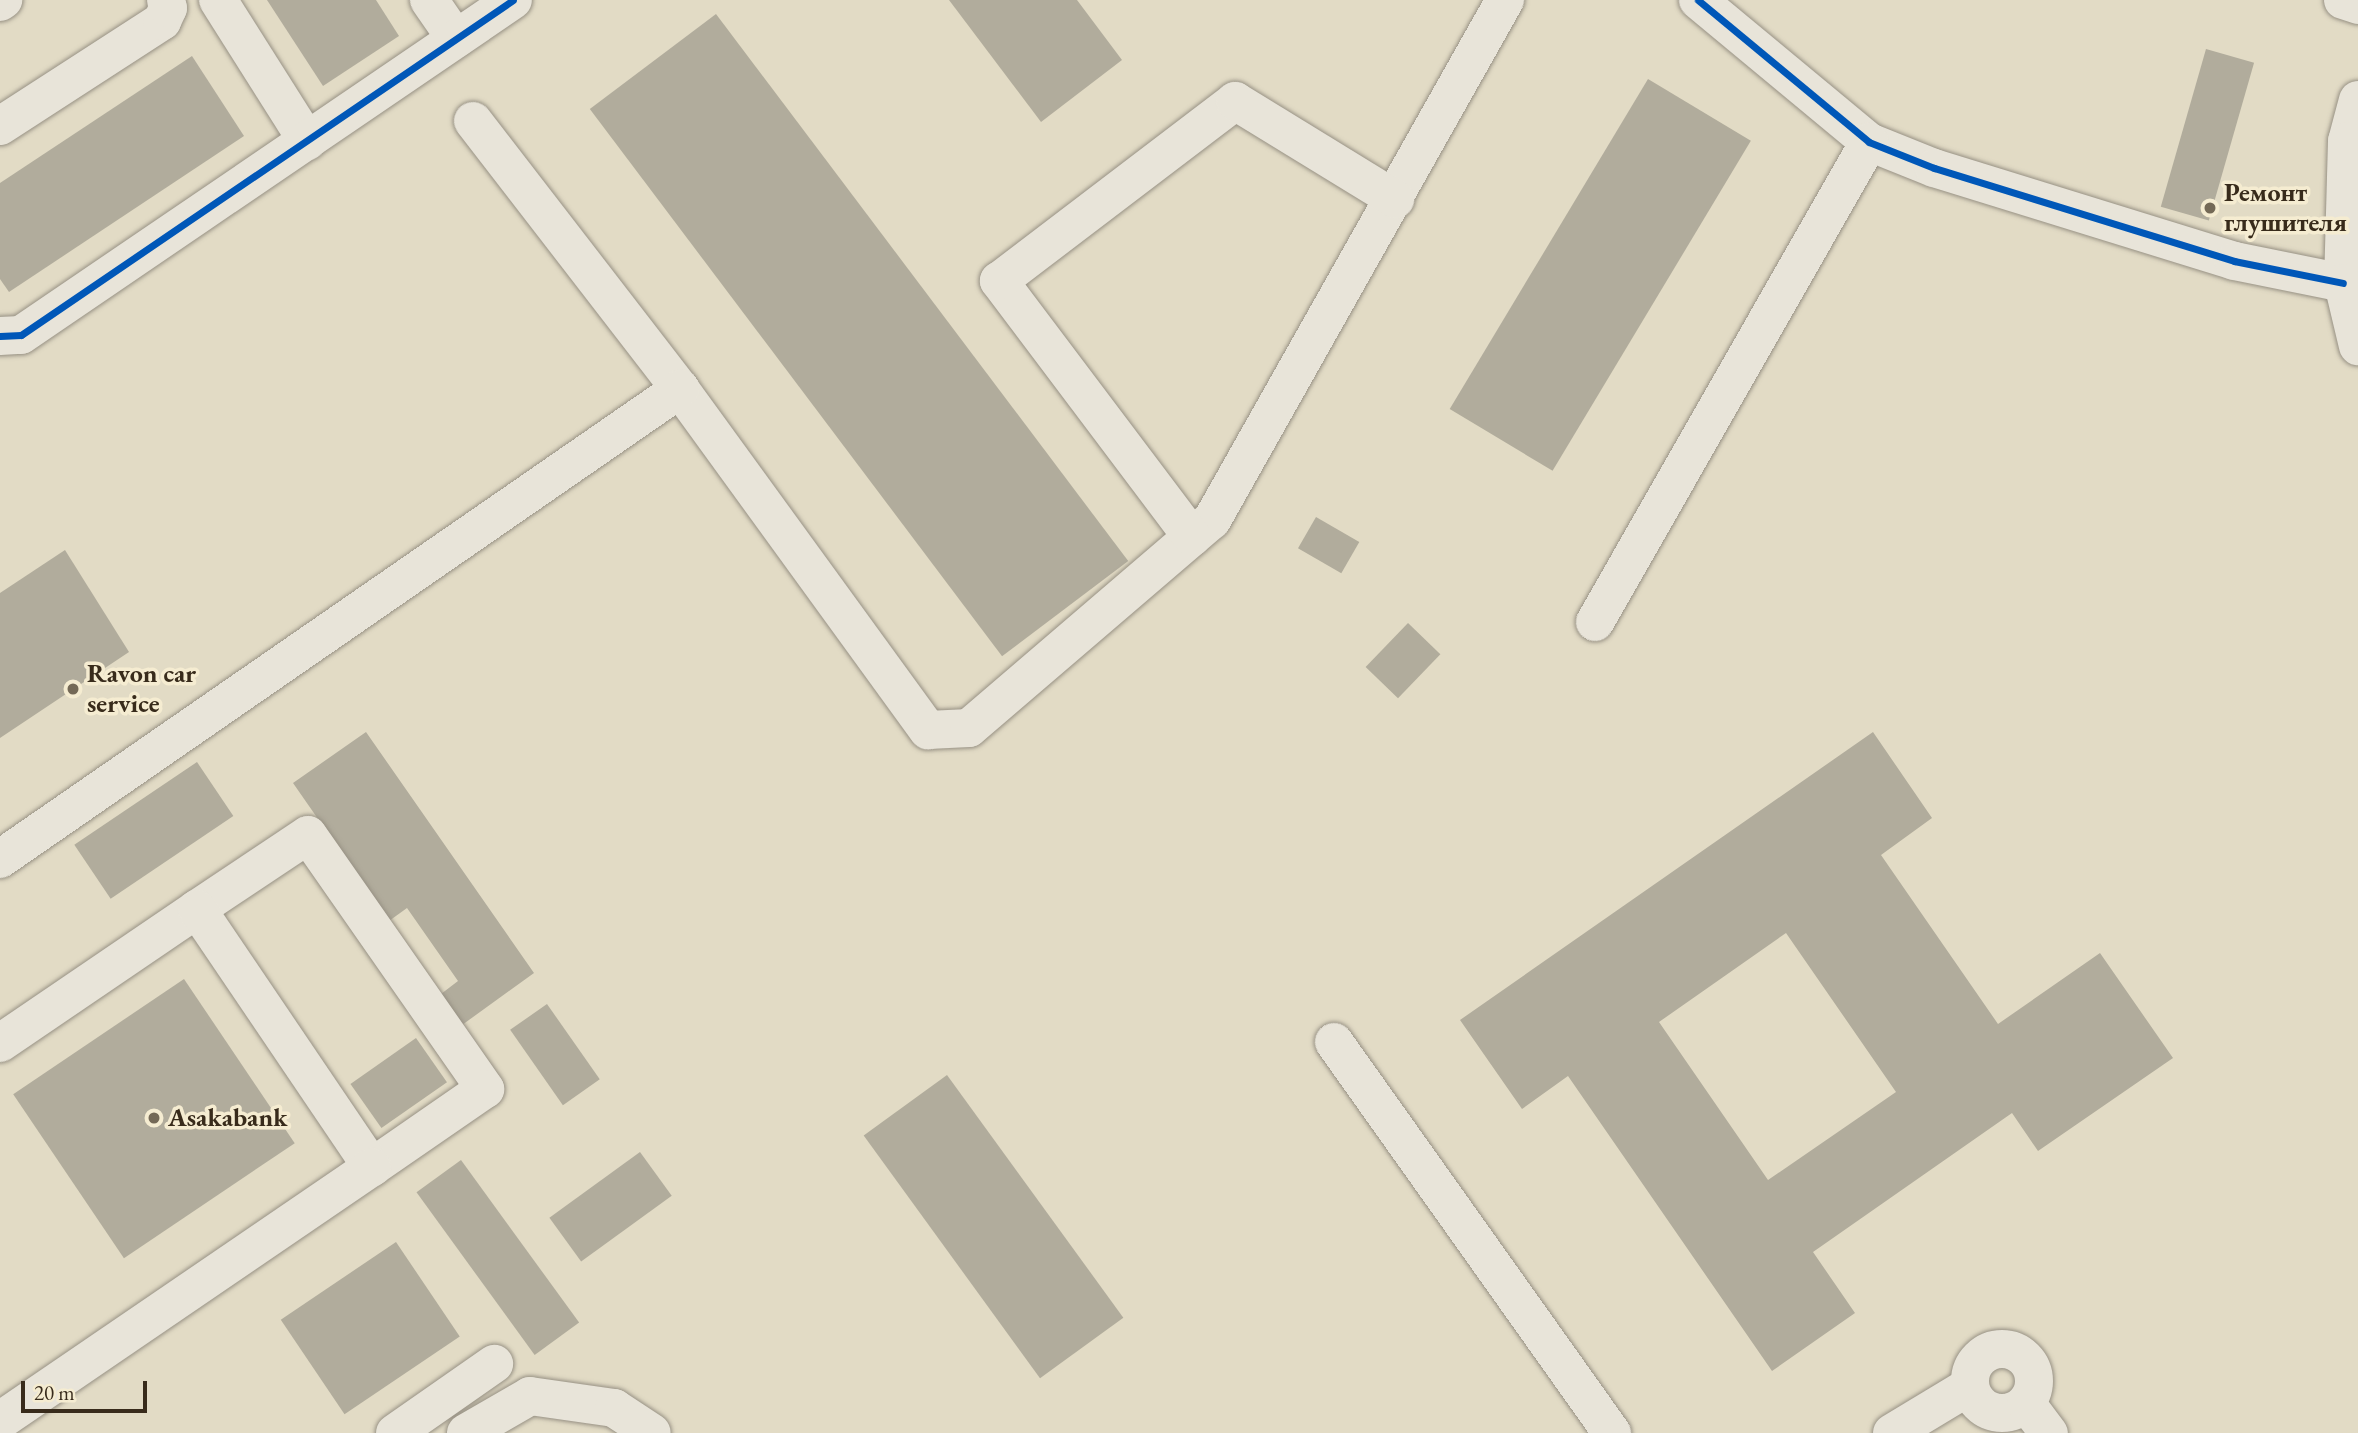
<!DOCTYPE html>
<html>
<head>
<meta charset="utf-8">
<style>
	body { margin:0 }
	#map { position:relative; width:2358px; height:1433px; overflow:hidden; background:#e2dbc5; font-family:"EB Garamond",serif }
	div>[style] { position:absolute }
	.building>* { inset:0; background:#b1ac9c; transform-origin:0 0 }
	.roads { filter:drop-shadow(0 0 2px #979184) drop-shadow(0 0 2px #979184) }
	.minor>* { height:38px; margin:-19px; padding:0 19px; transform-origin:19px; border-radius:19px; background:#e8e4d9 }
	.minor>.ring { margin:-19px; padding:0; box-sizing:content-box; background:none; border:38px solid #e8e4d9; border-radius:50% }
	.cycleway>* { height:7px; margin:-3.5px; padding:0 3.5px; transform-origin:3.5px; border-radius:3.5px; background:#0057b8 }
	.dots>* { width:19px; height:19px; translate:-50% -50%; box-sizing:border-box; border:4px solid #f5ecd1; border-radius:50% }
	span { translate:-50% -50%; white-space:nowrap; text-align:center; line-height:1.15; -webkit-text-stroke:7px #f5ecd1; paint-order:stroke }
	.poi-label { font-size:26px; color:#382b1b; font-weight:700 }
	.left { translate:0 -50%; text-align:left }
	.scale { position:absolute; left:21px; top:1381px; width:126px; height:32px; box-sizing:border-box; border:4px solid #382b1b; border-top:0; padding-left:9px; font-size:21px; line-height:24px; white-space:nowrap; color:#382b1b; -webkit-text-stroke:5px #f5ecd1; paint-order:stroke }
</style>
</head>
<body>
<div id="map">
	<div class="building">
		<i style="clip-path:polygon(267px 0,376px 0,399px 36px,323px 86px)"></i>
		<i style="clip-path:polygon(949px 0,1077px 0,1122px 60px,1041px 122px)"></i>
		<i style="left:716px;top:14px;width:685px;height:158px;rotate:53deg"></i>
		<i style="left:2206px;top:49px;width:50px;height:164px;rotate:16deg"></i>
		<i style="clip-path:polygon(192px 56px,244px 136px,9px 292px,0 279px,0 183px)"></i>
		<i style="left:1648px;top:79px;width:120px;height:385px;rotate:31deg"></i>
		<i style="left:1316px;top:517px;width:50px;height:36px;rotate:30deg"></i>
		<i style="clip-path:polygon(65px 550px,129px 652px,0 738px,0 593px)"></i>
		<i style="left:1408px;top:623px;width:45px;height:61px;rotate:44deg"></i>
		<i style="clip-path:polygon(366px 732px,534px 973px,462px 1025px,441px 994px,458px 981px,407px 908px,389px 921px,293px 783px)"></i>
		<i style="clip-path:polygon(evenodd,1873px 732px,1932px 818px,1881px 855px,1998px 1024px,2100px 953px,2173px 1058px,2038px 1151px,2012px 1113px,1813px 1252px,1855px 1313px,1772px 1371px,1568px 1076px,1522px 1109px,1460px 1020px,1873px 732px,1786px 933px,1896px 1092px,1768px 1180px,1659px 1022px,1786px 933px)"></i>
		<i style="left:197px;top:762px;width:65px;height:148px;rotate:56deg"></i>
		<i style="left:184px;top:979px;width:198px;height:206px;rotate:56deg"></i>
		<i style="left:547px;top:1004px;width:92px;height:45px;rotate:55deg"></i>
		<i style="left:416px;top:1038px;width:54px;height:80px;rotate:55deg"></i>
		<i style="left:947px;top:1075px;width:300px;height:103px;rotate:54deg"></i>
		<i style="left:640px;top:1152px;width:54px;height:112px;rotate:54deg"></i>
		<i style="left:461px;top:1160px;width:201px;height:55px;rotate:54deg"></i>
		<i style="left:396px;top:1242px;width:114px;height:139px;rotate:56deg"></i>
	</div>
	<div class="roads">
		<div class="minor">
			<i style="left:218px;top:0;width:167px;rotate:57.7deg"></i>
			<i style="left:429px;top:0;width:47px;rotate:55.3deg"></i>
			<i style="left:1698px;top:0;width:222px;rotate:39.7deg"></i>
			<i style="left:1869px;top:142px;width:70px;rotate:21.8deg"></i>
			<i style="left:1934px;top:168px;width:314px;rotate:17.2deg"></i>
			<i style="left:2234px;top:261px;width:111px;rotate:11.4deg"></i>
			<i style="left:2343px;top:0;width:16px;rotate:18deg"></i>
			<i style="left:0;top:2px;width:4px;rotate:-34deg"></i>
			<i style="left:2358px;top:100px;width:42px;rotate:105deg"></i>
			<i style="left:2347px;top:141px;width:142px;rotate:91.6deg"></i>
			<i style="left:2343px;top:283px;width:65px;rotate:76.6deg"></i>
			<i style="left:473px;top:121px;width:339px;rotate:52.3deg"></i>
			<i style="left:680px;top:389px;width:422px;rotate:54deg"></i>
			<i style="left:928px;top:730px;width:41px;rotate:-2.8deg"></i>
			<i style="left:969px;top:728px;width:320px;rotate:-40.6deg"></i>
			<i style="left:1212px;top:520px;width:597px;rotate:-60.6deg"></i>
			<i style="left:0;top:126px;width:193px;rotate:-32.9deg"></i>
			<i style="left:162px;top:21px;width:14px;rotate:-65deg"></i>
			<i style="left:168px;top:8px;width:8px;rotate:-104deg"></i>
			<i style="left:0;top:336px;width:21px;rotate:-3deg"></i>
			<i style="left:21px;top:335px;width:595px;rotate:-34.25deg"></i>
			<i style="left:1192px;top:537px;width:321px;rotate:-127deg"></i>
			<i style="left:999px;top:281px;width:297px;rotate:-37.3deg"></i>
			<i style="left:1235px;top:101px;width:188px;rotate:31.5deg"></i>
			<i style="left:1595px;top:622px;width:553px;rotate:-60.28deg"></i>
			<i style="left:0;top:859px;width:827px;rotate:-34.65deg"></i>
			<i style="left:197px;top:909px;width:133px;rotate:-33.7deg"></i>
			<i style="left:308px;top:835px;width:310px;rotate:55.1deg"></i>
			<i style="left:485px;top:1089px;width:137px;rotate:145.4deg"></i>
			<i style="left:1334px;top:1042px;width:480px;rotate:54.6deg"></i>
			<i style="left:0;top:1043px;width:238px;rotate:-34.2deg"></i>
			<i style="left:197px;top:909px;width:312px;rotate:55.9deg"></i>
			<i style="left:372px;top:1167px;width:450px;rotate:145.7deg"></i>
			<i class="ring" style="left:1970px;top:1349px;width:26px;height:26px"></i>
			<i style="left:2026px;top:1403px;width:38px;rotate:53deg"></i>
			<i style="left:395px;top:1433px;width:121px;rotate:-34.9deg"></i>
			<i style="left:466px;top:1433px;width:74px;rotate:-30deg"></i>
			<i style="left:530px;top:1396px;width:85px;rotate:8.1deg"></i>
			<i style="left:614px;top:1408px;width:45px;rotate:33.3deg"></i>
			<i style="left:1892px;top:1433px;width:91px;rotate:-31.1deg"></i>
		</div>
	</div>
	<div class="cycleway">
		<i style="left:1698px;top:0;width:222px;rotate:39.7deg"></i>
		<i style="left:1869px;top:142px;width:70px;rotate:21.8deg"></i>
		<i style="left:1934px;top:168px;width:314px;rotate:17.2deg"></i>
		<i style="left:2234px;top:261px;width:111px;rotate:11.4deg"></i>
		<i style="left:0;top:336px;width:21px;rotate:-3deg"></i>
		<i style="left:21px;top:335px;width:595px;rotate:-34.25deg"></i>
	</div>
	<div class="dots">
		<i style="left:2210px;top:208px;background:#746956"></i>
		<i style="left:73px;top:689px;background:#746956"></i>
		<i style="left:154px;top:1118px;background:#746956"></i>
	</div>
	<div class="poi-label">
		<span class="left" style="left:2224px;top:208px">Ремонт<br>глушителя</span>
		<span class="left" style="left:87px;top:689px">Ravon car<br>service</span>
		<span class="left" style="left:168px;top:1118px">Asakabank</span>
	</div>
	<div class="scale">20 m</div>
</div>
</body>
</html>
